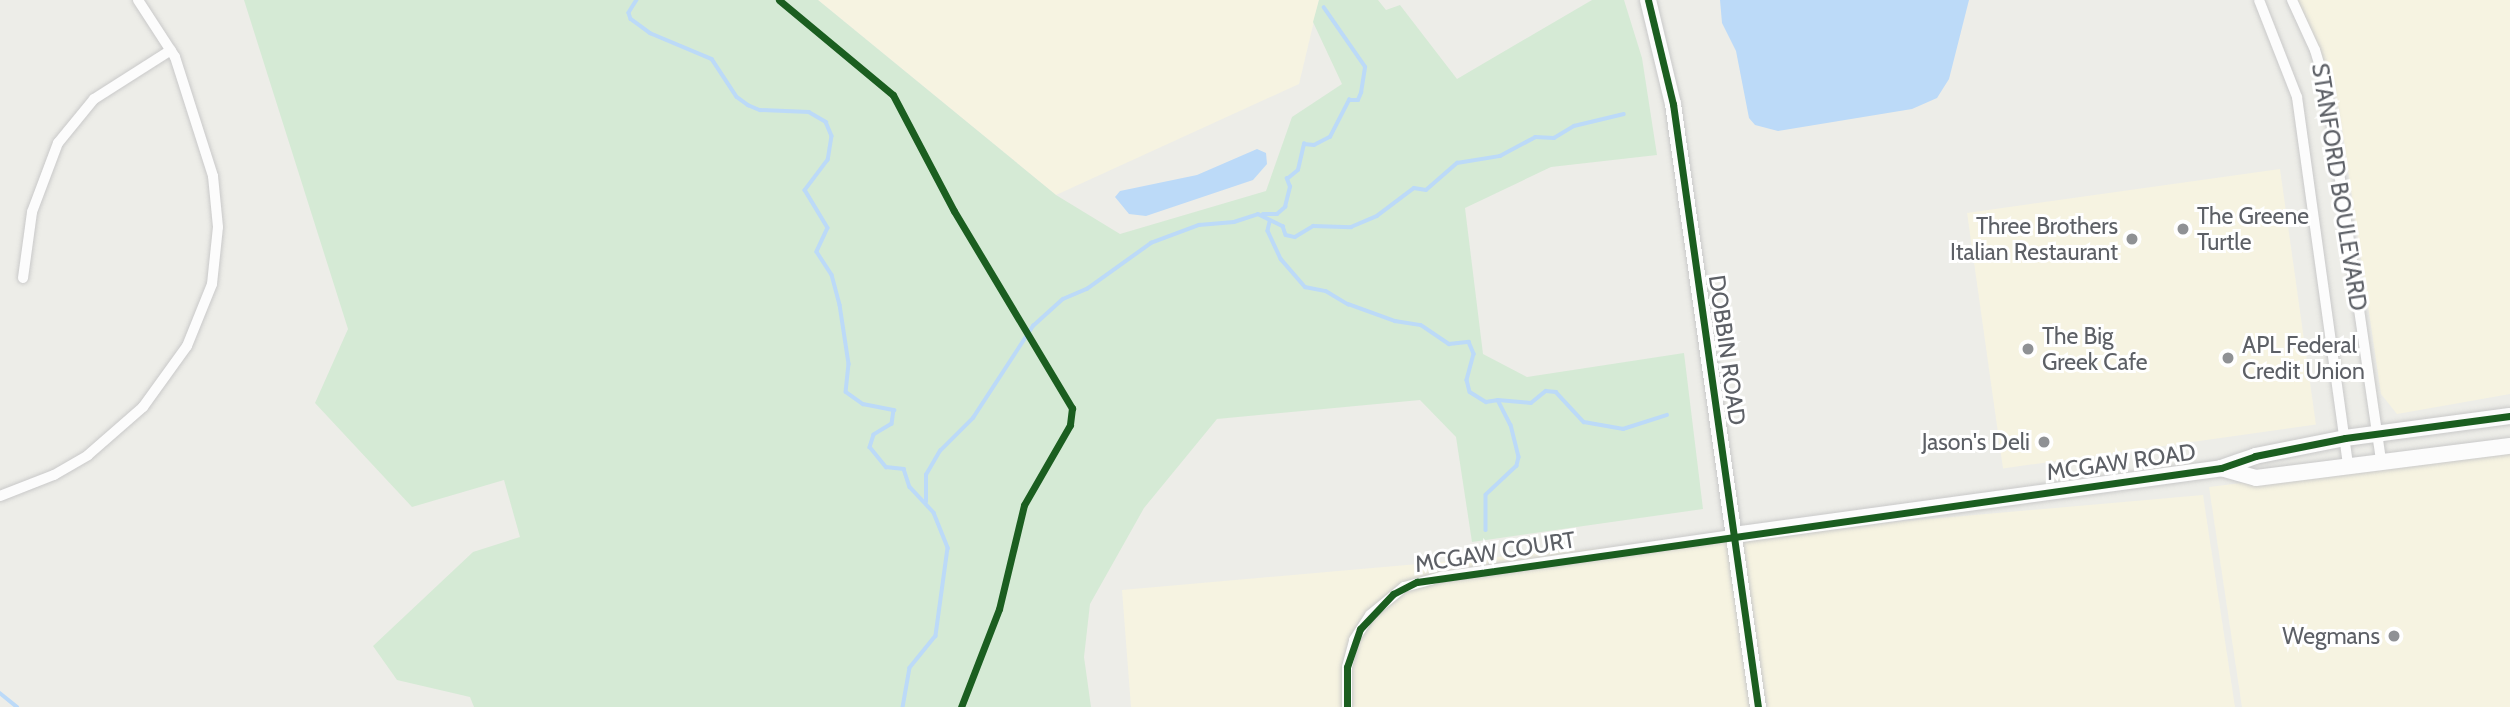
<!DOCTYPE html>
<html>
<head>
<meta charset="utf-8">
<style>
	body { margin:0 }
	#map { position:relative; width:2510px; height:707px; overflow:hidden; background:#edede8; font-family:Cabin,sans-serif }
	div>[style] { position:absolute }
	.commercial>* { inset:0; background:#f6f3e1; transform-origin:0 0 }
	.green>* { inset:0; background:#d5ead5 }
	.water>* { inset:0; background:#bcdaf8 }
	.stream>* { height:3.5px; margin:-1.75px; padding:0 1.75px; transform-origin:1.75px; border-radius:1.75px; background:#bcdaf8 }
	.roads { filter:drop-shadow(0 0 2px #c9c9c9) drop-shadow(0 0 2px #c9c9c9) }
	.street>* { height:10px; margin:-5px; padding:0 5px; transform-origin:5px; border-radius:5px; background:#fcfcfc }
	.secondary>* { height:16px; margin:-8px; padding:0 8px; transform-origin:8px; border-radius:8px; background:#fcfcfc }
	.cycleway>* { height:7px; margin:-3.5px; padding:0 3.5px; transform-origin:3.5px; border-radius:3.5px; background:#1b5e20 }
	.dots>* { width:19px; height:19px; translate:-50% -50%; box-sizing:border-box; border:4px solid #fff; border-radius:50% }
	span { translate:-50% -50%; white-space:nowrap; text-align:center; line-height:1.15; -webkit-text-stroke:6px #fff; paint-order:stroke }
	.street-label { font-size:23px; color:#5d6066 }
	.poi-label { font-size:23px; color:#5d6066 }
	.left { translate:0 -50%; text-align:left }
	.right { translate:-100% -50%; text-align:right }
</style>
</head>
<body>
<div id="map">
	<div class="commercial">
		<i style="clip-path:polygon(818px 0,1319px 0,1299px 84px,1056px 195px)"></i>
		<i style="clip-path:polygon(2298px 0,2510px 0,2510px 394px,2397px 414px,2381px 394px,2339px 109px)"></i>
		<i style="left:2280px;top:169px;width:258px;height:316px;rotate:82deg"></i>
		<i style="clip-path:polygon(2510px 450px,2510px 707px,2242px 707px,2209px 487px)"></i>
		<i style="clip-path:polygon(2203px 495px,2235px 707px,1131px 707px,1122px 590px)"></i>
	</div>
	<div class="green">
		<i style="clip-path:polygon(244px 0,818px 0,1056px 195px,1120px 234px,1266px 191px,1292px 117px,1342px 84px,1313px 22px,1319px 0,1378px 0,1386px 10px,1400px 5px,1457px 79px,1592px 0,1624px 0,1642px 58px,1657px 155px,1551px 167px,1465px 208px,1483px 354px,1527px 377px,1684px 353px,1703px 509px,1472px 542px,1456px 437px,1420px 400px,1217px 419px,1144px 508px,1090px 604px,1084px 657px,1091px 707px,474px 707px,470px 697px,397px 680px,373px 646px,473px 552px,520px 537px,504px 480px,412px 507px,315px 403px,348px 329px)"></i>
	</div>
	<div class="water">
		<i style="clip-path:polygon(1720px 0,1969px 0,1949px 79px,1937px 98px,1912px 109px,1778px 131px,1755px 125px,1749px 118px,1736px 51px,1722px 23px)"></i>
		<i style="clip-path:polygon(1257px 149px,1266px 153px,1267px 164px,1253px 180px,1146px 216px,1129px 214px,1115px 197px,1120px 191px,1197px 175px)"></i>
	</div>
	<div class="stream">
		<i style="left:637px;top:0;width:15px;rotate:122deg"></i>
		<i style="left:629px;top:13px;width:6px;rotate:72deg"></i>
		<i style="left:631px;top:19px;width:24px;rotate:36deg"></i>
		<i style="left:650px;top:33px;width:67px;rotate:22.8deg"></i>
		<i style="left:712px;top:59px;width:45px;rotate:56.7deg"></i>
		<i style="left:737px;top:97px;width:14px;rotate:36deg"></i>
		<i style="left:748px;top:105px;width:13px;rotate:23deg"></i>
		<i style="left:760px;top:110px;width:49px;rotate:2.3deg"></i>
		<i style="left:809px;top:112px;width:20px;rotate:30deg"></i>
		<i style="left:826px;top:122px;width:15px;rotate:67deg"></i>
		<i style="left:832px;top:136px;width:24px;rotate:99deg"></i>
		<i style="left:828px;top:160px;width:38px;rotate:127deg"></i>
		<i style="left:805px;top:190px;width:44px;rotate:58.8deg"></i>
		<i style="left:828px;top:228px;width:26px;rotate:115deg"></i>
		<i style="left:817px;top:252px;width:27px;rotate:57deg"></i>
		<i style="left:832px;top:275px;width:31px;rotate:75deg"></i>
		<i style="left:840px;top:305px;width:60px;rotate:81.3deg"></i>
		<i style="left:849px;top:364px;width:28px;rotate:96deg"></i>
		<i style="left:846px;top:392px;width:21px;rotate:35deg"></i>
		<i style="left:863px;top:404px;width:32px;rotate:11deg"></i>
		<i style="left:894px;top:410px;width:14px;rotate:98deg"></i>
		<i style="left:892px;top:424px;width:21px;rotate:149deg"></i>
		<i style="left:874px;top:435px;width:13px;rotate:108deg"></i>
		<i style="left:870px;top:447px;width:26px;rotate:51deg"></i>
		<i style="left:886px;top:467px;width:18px;rotate:6deg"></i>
		<i style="left:904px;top:469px;width:19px;rotate:72deg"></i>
		<i style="left:910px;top:487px;width:35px;rotate:47deg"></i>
		<i style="left:934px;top:513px;width:38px;rotate:68deg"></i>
		<i style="left:948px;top:548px;width:89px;rotate:97.8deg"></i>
		<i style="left:936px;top:636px;width:41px;rotate:129.1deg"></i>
		<i style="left:910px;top:668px;width:40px;rotate:100deg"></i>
		<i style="left:1263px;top:214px;width:14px"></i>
		<i style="left:1277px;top:214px;width:11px;rotate:-41deg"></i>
		<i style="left:1285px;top:207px;width:21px;rotate:-76deg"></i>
		<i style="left:1290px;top:187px;width:9px;rotate:-111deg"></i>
		<i style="left:1287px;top:179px;width:14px;rotate:-39deg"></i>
		<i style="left:1298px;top:170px;width:27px;rotate:-77deg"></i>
		<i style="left:1304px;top:144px;width:10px;rotate:6deg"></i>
		<i style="left:1314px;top:145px;width:18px;rotate:-27deg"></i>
		<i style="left:1330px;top:137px;width:42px;rotate:-62.8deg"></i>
		<i style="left:1349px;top:100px;width:9px"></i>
		<i style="left:1358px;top:100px;width:8px;rotate:-67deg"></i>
		<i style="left:1361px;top:93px;width:26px;rotate:-81deg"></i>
		<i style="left:1365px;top:67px;width:72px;rotate:-124.8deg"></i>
		<i style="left:1270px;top:222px;width:9px;rotate:103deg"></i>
		<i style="left:1268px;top:231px;width:31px;rotate:65deg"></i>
		<i style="left:1281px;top:259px;width:37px;rotate:49deg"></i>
		<i style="left:1305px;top:287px;width:21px;rotate:11deg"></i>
		<i style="left:1326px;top:291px;width:26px;rotate:31deg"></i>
		<i style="left:1348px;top:304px;width:50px;rotate:19.9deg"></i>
		<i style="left:1395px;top:321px;width:26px;rotate:9deg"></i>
		<i style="left:1421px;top:325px;width:34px;rotate:34deg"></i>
		<i style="left:1449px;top:344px;width:20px;rotate:-6deg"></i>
		<i style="left:1469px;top:342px;width:13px;rotate:67deg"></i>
		<i style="left:1474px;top:354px;width:27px;rotate:105deg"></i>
		<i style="left:1467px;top:380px;width:12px;rotate:76deg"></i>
		<i style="left:1470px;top:392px;width:19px;rotate:32deg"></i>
		<i style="left:1486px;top:402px;width:12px;rotate:-9deg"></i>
		<i style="left:1498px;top:400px;width:28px;rotate:63deg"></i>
		<i style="left:1511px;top:425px;width:33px;rotate:76deg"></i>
		<i style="left:1519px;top:457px;width:9px;rotate:103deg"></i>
		<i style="left:1517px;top:466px;width:42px;rotate:136.9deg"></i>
		<i style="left:1486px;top:495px;width:35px;rotate:90deg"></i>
		<i style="left:1498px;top:400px;width:33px;rotate:5deg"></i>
		<i style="left:1531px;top:403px;width:19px;rotate:-39deg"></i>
		<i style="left:1546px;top:391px;width:10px;rotate:6deg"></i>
		<i style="left:1556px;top:392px;width:41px;rotate:47deg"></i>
		<i style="left:1584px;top:422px;width:40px;rotate:10deg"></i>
		<i style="left:1623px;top:429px;width:46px;rotate:-17.7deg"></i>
		<i style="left:926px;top:502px;width:27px;rotate:-90deg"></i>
		<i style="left:926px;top:475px;width:28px;rotate:-60deg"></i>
		<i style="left:940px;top:451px;width:47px;rotate:-45deg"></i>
		<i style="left:973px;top:418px;width:110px;rotate:-56.9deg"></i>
		<i style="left:1033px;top:326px;width:40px;rotate:-42deg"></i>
		<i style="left:1063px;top:299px;width:26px;rotate:-23deg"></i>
		<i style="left:1087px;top:289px;width:79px;rotate:-35.7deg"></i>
		<i style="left:1151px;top:243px;width:51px;rotate:-20.6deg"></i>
		<i style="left:1199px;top:225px;width:35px;rotate:-5deg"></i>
		<i style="left:1234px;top:222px;width:25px;rotate:-18deg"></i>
		<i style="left:1258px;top:214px;width:28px;rotate:26deg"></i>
		<i style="left:1283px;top:226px;width:9px;rotate:72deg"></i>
		<i style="left:1286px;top:235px;width:9px;rotate:13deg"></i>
		<i style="left:1295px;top:237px;width:21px;rotate:-31deg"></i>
		<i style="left:1313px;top:226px;width:38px;rotate:2deg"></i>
		<i style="left:1351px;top:227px;width:28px;rotate:-23deg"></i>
		<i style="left:1377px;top:216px;width:46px;rotate:-37.1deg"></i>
		<i style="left:1414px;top:188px;width:12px;rotate:9deg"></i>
		<i style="left:1426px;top:190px;width:41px;rotate:-41.1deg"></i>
		<i style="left:1457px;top:163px;width:44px;rotate:-9.2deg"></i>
		<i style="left:1500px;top:156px;width:40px;rotate:-28deg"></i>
		<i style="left:1535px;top:137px;width:19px;rotate:3deg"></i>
		<i style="left:1554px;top:138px;width:23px;rotate:-31deg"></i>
		<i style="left:1574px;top:126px;width:51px;rotate:-13.5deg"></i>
		<i style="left:0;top:693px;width:22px;rotate:39deg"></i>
	</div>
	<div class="roads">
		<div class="street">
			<i style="left:2259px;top:0;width:104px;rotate:68.6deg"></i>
			<i style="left:2297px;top:97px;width:373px;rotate:82.1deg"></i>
			<i style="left:2292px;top:0;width:55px;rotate:65.3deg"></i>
			<i style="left:2315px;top:50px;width:42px;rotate:73.3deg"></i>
			<i style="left:2327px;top:90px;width:376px;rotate:81.7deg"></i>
			<i style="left:23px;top:278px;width:67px;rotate:-82.2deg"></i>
			<i style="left:32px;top:212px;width:74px;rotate:-69.4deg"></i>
			<i style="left:58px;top:143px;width:57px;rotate:-50.7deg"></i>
			<i style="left:94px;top:99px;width:91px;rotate:-32.5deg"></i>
			<i style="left:0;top:496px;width:58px;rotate:-21.3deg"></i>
			<i style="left:54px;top:475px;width:39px;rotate:-30deg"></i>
			<i style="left:88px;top:455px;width:73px;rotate:-41.1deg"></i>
			<i style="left:143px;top:407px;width:75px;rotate:-54.2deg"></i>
			<i style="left:187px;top:346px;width:67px;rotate:-68deg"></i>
			<i style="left:212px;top:284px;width:57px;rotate:-84deg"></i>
			<i style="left:218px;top:227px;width:51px;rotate:-95.6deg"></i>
			<i style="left:213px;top:176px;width:125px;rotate:-107.7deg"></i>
			<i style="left:175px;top:57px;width:68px;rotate:-123deg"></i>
			<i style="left:1347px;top:707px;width:40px;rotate:-90deg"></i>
			<i style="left:1347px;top:667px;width:28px;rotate:-75deg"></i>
			<i style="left:1354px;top:640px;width:30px;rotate:-57deg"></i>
			<i style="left:1370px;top:615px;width:44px;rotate:-39.5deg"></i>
			<i style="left:1404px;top:587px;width:38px;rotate:-15deg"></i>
			<i style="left:1441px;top:577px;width:296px;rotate:-8.2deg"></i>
		</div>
		<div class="secondary">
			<i style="left:1648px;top:0;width:107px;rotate:76.5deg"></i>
			<i style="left:1673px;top:104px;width:609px;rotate:81.98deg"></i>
			<i style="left:2221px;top:468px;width:36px;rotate:16deg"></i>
			<i style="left:2256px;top:478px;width:256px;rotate:-7.2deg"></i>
			<i style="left:1734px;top:535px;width:492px;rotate:-7.8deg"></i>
			<i style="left:2221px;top:468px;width:36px;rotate:-19deg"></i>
			<i style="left:2255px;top:456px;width:92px;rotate:-11.3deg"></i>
			<i style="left:2345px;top:438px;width:166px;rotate:-7.6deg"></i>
		</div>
	</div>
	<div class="cycleway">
		<i style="left:779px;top:0;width:148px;rotate:39.8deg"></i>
		<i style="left:893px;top:95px;width:131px;rotate:62.3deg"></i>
		<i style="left:954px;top:211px;width:230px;rotate:59.1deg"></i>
		<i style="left:1072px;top:408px;width:17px;rotate:97deg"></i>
		<i style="left:1070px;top:425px;width:92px;rotate:119.9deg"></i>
		<i style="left:1024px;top:505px;width:107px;rotate:103.5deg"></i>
		<i style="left:999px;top:609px;width:105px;rotate:111.2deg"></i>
		<i style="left:1648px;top:0;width:107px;rotate:76.5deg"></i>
		<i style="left:1673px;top:104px;width:609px;rotate:81.98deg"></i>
		<i style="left:1347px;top:707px;width:40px;rotate:-90deg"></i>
		<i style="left:1347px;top:667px;width:40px;rotate:-71.1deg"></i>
		<i style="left:1360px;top:629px;width:48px;rotate:-46.7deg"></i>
		<i style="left:1393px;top:594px;width:27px;rotate:-27deg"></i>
		<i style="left:1417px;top:582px;width:812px;rotate:-8.07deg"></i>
		<i style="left:2221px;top:468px;width:36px;rotate:-19deg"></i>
		<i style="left:2255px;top:456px;width:92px;rotate:-11.3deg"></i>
		<i style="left:2345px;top:438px;width:166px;rotate:-7.6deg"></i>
	</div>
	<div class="dots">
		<i style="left:2183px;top:229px;background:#8f9194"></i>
		<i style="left:2132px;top:239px;background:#8f9194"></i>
		<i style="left:2028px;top:349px;background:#8f9194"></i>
		<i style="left:2228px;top:358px;background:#8f9194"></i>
		<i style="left:2044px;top:442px;background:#8f9194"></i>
		<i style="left:2394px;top:636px;background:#8f9194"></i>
	</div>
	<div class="street-label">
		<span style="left:2339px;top:187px;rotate:81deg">STANFORD BOULEVARD</span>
		<span style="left:1727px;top:350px;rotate:82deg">DOBBIN ROAD</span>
		<span style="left:2121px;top:462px;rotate:-8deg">MCGAW ROAD</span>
		<span style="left:1495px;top:552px;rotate:-9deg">MCGAW COURT</span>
	</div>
	<div class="poi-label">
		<span class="left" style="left:2197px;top:229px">The Greene<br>Turtle</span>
		<span class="right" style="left:2118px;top:239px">Three Brothers<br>Italian Restaurant</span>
		<span class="left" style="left:2042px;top:349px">The Big<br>Greek Cafe</span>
		<span class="left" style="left:2242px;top:358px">APL Federal<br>Credit Union</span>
		<span class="right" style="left:2030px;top:442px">Jason's Deli</span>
		<span class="right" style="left:2380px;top:636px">Wegmans</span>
	</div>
</div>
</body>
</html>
